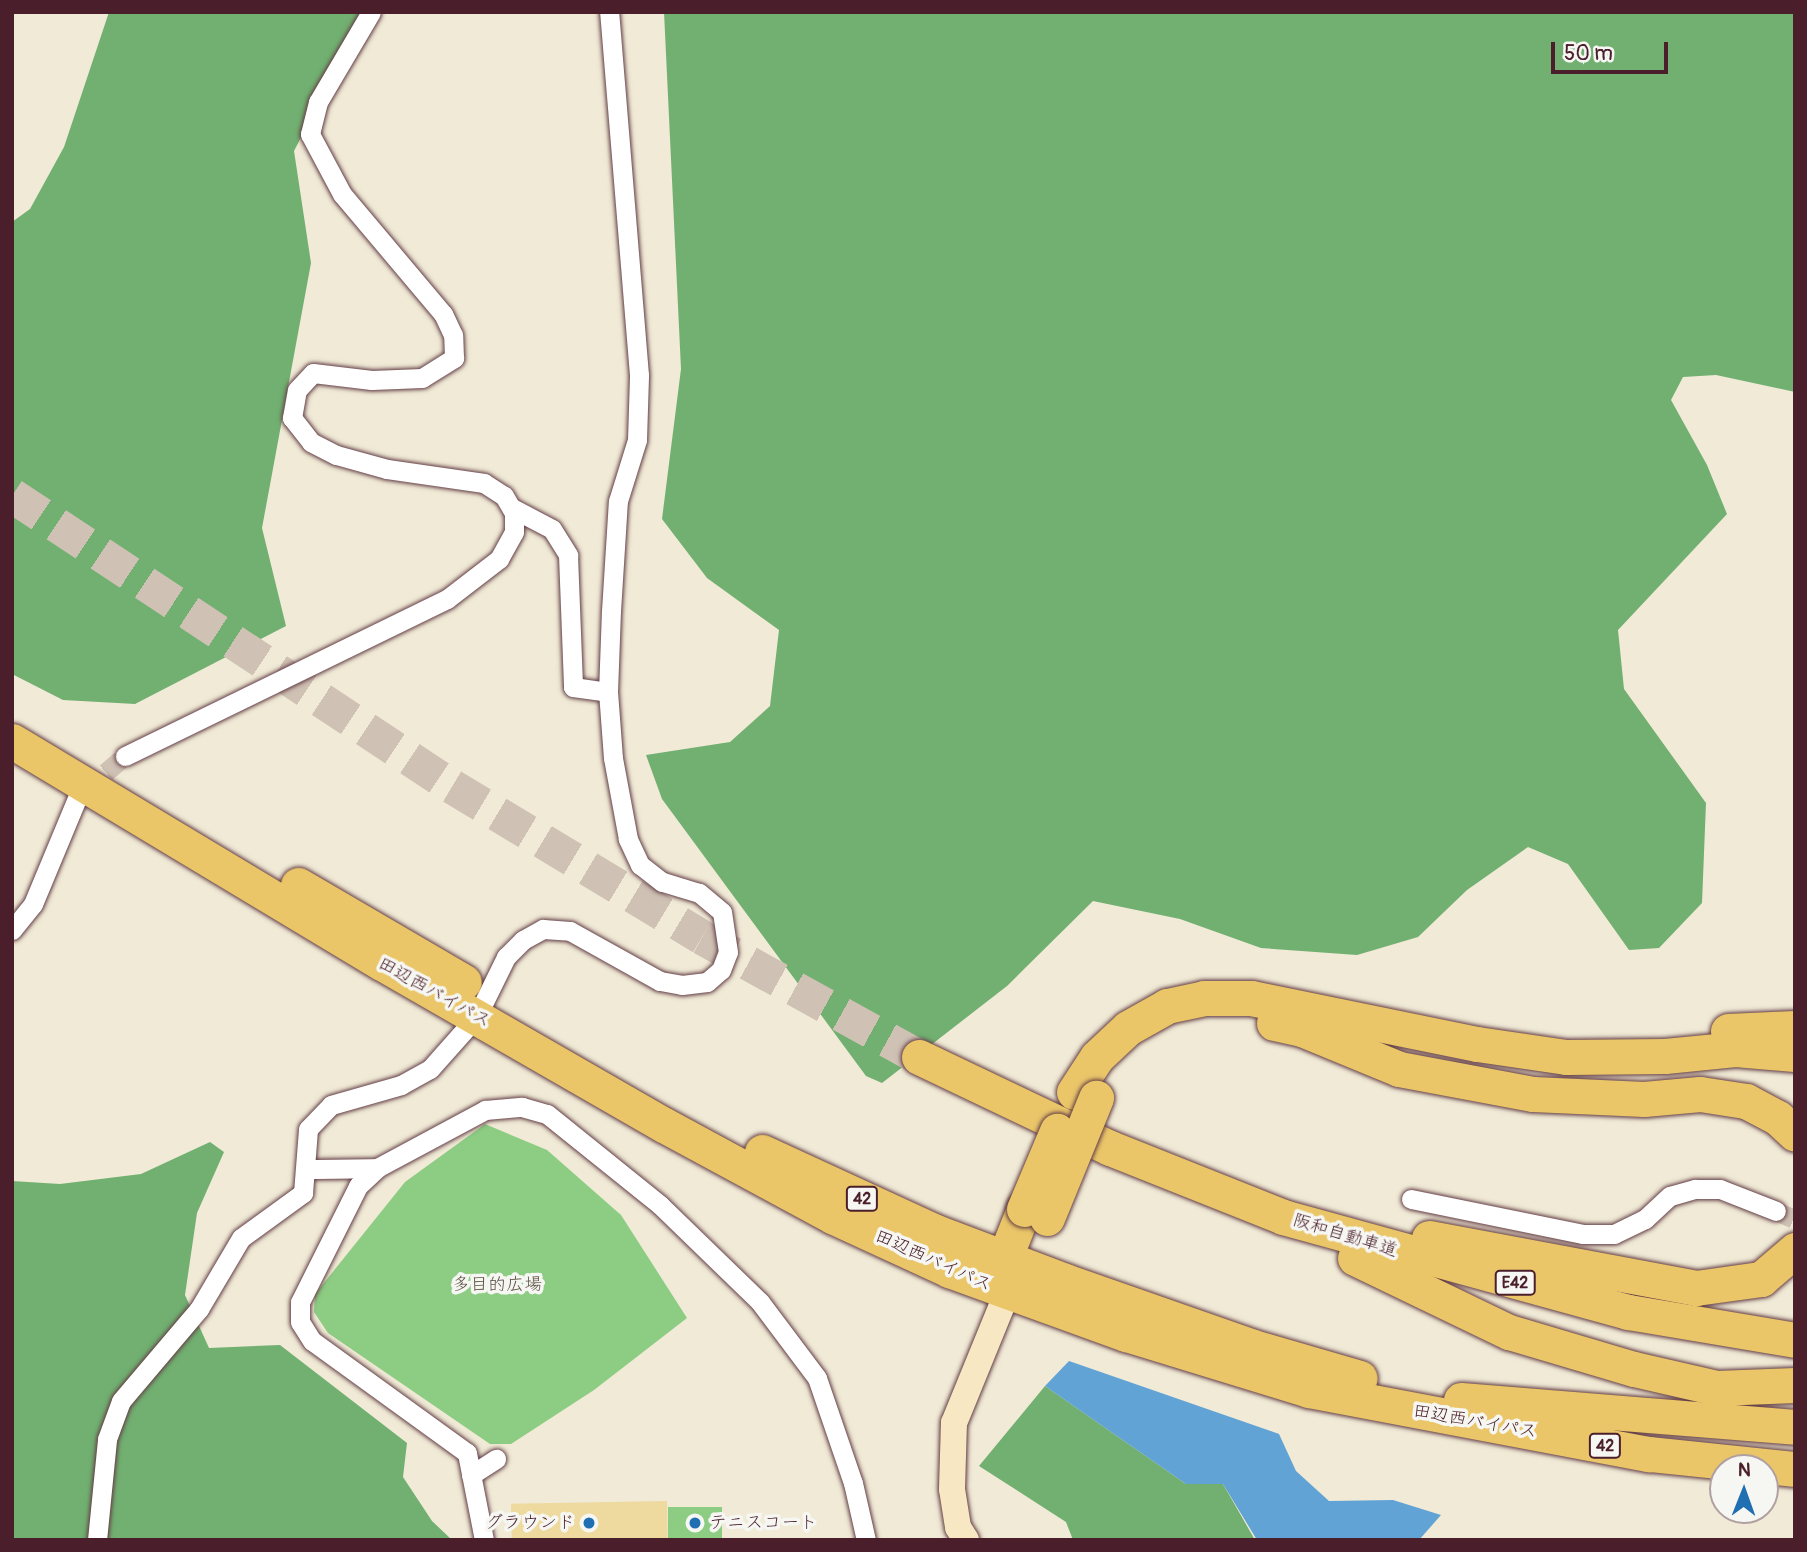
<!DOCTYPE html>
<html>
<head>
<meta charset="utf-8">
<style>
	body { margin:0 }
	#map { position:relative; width:1807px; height:1552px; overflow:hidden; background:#f0ead6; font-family:Pangolin,"Klee One",sans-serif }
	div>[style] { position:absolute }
	.green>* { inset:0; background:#8ccc83; transform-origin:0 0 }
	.forest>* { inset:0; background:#71b071 }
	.sand>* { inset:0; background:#eeda9e; transform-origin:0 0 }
	.water>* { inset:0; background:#61a3d5 }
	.street-tunnel>* { height:19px; margin-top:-9.5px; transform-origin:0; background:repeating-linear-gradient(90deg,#cfc1b4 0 19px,transparent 0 29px) }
	.highway-tunnel>* { height:35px; margin-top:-17.5px; transform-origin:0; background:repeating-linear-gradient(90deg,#cfc1b4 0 35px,transparent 0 53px) }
	.roads { filter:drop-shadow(0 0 2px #633d45) drop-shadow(0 0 2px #633d45) }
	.street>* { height:19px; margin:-9.5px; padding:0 9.5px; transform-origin:9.5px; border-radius:9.5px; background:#fff }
	.secondary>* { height:26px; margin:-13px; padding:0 13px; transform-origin:13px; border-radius:13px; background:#f7e8c3 }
	.highway>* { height:35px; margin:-17.5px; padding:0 17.5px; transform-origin:17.5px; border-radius:17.5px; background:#eac669 }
	.bridges { filter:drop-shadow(0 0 2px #633d45) drop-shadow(0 0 2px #633d45) }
	.highway-bridge>* { height:35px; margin:-17.5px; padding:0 17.5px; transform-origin:17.5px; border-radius:17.5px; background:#eac669 }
	.dots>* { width:19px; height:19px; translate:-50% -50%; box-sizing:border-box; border:4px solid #f6f6f2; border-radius:50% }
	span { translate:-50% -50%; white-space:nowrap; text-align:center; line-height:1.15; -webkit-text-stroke:7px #f6f6f2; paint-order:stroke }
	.shield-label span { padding:2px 5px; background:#f6f6f2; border:2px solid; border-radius:5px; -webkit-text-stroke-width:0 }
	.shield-label { font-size:16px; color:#4a1f2b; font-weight:700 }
	.street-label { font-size:18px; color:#4a1f2b }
	.park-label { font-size:18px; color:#5e5345 }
	.poi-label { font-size:18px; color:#4a1f2b }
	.right { translate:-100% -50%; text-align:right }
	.left { translate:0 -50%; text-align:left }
	.frame { position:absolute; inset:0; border:14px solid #4a1f2b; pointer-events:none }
	.north { position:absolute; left:1709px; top:1454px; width:70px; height:70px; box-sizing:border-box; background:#f6f6f2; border:2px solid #b1a0a2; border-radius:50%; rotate:1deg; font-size:19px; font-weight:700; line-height:28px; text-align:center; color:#4a1f2b }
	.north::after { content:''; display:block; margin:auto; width:24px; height:32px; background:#1f6fb2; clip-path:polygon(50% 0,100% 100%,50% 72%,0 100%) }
	.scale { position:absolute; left:1551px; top:42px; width:117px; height:32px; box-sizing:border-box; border:4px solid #4a1f2b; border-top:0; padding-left:9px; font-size:21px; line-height:24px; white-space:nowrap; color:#4a1f2b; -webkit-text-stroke:5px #f6f6f2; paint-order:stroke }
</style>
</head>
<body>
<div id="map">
	<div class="green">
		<i style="clip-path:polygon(485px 1124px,547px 1150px,621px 1215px,687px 1318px,594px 1390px,511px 1444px,490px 1444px,328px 1333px,314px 1312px,315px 1294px,405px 1182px)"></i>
		<i style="left:668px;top:1507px;width:54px;height:33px"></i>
	</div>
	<div class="forest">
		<i style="clip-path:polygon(109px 12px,366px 12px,294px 151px,311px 263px,262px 528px,286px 626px,135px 704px,63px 700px,12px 674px,12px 222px,30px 209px,64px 147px)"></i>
		<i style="clip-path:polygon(664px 12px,1795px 12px,1795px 392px,1716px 375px,1683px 377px,1671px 400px,1707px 465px,1727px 514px,1618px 630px,1624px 689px,1706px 803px,1702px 903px,1659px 948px,1629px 950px,1568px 864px,1528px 847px,1467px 890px,1418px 937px,1357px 955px,1261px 948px,1180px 919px,1093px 901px,1007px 986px,882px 1083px,866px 1076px,662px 799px,646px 755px,730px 742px,770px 706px,779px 630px,707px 578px,662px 519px,681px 369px)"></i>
		<i style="clip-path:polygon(210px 1142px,224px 1152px,197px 1213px,185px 1295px,209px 1348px,280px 1345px,407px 1443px,403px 1477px,432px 1521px,452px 1540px,14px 1540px,12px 1181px,60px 1184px,141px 1174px)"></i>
		<i style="clip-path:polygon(1045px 1386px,1186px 1484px,1223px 1484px,1255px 1540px,1073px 1540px,1066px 1522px,979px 1466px)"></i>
	</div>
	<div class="sand">
		<i style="left:667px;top:1501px;width:39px;height:156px;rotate:89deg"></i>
	</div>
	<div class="water">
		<i style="clip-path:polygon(1069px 1361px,1279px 1434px,1296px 1471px,1329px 1501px,1393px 1500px,1441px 1515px,1419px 1540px,1257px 1540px,1223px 1484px,1186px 1484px,1045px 1386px)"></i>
	</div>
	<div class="street-tunnel">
		<i style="left:84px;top:791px;width:54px;rotate:-40.5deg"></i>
		<i style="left:1776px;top:1211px;width:21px;rotate:23deg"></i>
	</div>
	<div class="highway-tunnel">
		<i style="left:12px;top:495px;width:528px;rotate:33.48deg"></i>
		<i style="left:452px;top:786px;width:292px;rotate:31.1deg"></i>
		<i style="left:702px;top:937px;width:248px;rotate:28.9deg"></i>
	</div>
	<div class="roads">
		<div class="street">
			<i style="left:512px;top:508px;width:45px;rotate:27.7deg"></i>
			<i style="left:552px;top:529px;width:31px;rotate:58deg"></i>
			<i style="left:568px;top:555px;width:132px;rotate:87.8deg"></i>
			<i style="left:573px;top:687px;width:35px;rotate:8deg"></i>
			<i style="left:125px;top:756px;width:358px;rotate:-26deg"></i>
			<i style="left:447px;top:599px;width:66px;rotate:-37.6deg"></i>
			<i style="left:499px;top:559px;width:31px;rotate:-61deg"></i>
			<i style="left:514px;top:532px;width:19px;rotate:-90deg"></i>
			<i style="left:514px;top:513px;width:20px;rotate:-120deg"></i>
			<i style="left:504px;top:496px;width:24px;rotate:-147deg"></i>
			<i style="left:484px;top:483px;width:98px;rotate:-171.8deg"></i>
			<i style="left:387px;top:469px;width:53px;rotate:-164.6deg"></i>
			<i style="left:336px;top:455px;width:28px;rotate:-153deg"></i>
			<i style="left:311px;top:442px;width:31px;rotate:-128deg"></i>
			<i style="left:292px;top:418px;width:28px;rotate:-80deg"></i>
			<i style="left:297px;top:390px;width:23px;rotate:-47deg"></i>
			<i style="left:313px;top:373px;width:59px;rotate:6.8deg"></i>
			<i style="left:372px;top:380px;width:50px;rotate:-2.3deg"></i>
			<i style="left:422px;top:378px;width:38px;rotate:-32deg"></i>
			<i style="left:454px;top:358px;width:23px;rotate:-92deg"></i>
			<i style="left:453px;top:335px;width:23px;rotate:-115deg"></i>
			<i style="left:443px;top:314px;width:157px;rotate:-130.1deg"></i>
			<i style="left:342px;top:194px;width:68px;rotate:-118.1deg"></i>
			<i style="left:310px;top:134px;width:33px;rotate:-76deg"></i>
			<i style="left:318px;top:102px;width:104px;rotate:-59.5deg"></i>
			<i style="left:12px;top:930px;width:33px;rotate:-51deg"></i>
			<i style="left:33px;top:904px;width:117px;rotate:-67.4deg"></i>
			<i style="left:308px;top:1169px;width:69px;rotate:-0.8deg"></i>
			<i style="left:1411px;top:1199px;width:176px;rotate:11.5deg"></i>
			<i style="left:1583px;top:1234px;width:31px"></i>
			<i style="left:1614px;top:1234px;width:34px;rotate:-26deg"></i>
			<i style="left:1645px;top:1219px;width:34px;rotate:-43deg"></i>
			<i style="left:1670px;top:1196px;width:26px;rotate:-16deg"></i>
			<i style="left:1695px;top:1189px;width:25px"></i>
			<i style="left:1720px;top:1189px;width:60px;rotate:21.4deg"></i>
			<i style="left:471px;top:1475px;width:30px;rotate:-33deg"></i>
			<i style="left:97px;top:1540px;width:101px;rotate:-84.3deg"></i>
			<i style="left:107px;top:1439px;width:40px;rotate:-69.8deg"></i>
			<i style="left:121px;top:1401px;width:121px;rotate:-49.7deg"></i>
			<i style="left:199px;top:1309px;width:82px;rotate:-59.4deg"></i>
			<i style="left:241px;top:1238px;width:77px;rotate:-36deg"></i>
			<i style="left:303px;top:1193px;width:64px;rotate:-85.5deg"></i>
			<i style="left:308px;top:1129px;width:33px;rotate:-46deg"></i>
			<i style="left:331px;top:1105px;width:73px;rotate:-15.9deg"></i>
			<i style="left:401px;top:1085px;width:33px;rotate:-29deg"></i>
			<i style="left:430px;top:1069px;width:71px;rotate:-48.4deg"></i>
			<i style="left:477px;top:1016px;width:66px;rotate:-63.8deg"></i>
			<i style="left:506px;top:957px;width:24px;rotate:-45deg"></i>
			<i style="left:523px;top:940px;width:23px;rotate:-29deg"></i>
			<i style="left:543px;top:929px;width:27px;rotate:4deg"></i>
			<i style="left:570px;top:931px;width:103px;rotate:29.1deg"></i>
			<i style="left:660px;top:981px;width:22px;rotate:10deg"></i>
			<i style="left:682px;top:985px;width:25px;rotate:-7deg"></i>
			<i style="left:707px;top:982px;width:18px;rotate:-41deg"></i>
			<i style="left:721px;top:970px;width:19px;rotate:-69deg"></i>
			<i style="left:728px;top:952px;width:40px;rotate:-98.5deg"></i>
			<i style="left:722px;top:912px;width:30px;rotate:-140deg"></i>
			<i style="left:699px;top:893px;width:39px;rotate:-163deg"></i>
			<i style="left:662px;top:882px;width:28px;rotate:-142deg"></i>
			<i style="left:640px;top:865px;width:29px;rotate:-115deg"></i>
			<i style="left:628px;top:839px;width:82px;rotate:-100.5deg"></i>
			<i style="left:613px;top:758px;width:66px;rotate:-94.3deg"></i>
			<i style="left:608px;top:692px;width:81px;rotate:-87.9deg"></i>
			<i style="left:611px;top:611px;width:110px;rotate:-86.4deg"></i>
			<i style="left:618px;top:501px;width:64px;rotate:-72.7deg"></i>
			<i style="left:637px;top:440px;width:65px;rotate:-88.2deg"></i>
			<i style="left:639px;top:375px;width:364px;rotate:-94.7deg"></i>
			<i style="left:484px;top:1540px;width:89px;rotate:-101.1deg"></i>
			<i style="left:467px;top:1453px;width:191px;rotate:-144.1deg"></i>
			<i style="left:312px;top:1341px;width:22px;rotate:-122deg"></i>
			<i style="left:300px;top:1322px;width:20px;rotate:-90deg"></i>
			<i style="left:300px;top:1302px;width:130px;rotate:-63.4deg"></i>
			<i style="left:358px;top:1186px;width:26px;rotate:-43deg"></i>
			<i style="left:377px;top:1168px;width:123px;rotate:-28.2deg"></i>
			<i style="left:485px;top:1110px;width:37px;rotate:-5deg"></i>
			<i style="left:522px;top:1107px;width:26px;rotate:16deg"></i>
			<i style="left:547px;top:1114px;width:145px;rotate:38.8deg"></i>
			<i style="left:660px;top:1205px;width:139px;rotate:44.1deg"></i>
			<i style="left:760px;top:1302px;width:95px;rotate:53.1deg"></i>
			<i style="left:817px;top:1378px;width:111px;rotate:71.1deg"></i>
			<i style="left:853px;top:1483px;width:58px;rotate:77.2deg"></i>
		</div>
		<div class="secondary">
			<i style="left:966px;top:1540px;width:15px;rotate:-122deg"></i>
			<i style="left:958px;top:1527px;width:38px;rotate:-99deg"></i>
			<i style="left:952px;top:1489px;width:66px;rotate:-88.3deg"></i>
			<i style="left:954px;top:1423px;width:140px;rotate:-67.8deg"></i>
		</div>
		<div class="highway">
			<i style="left:12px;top:741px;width:431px;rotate:31deg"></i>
			<i style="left:382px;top:963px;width:325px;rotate:29.9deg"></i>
			<i style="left:664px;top:1125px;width:193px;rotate:28.4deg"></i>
			<i style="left:834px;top:1217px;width:127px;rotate:24.7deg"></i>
			<i style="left:949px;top:1270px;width:188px;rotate:19.9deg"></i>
			<i style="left:1126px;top:1334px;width:191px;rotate:17deg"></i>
			<i style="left:1309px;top:1390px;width:346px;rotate:10.7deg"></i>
			<i style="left:1649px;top:1454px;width:147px;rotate:5.9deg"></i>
			<i style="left:298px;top:885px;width:192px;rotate:30.3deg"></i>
			<i style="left:1274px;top:1023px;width:29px;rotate:12deg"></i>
			<i style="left:1302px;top:1029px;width:105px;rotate:22.4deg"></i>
			<i style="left:1399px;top:1069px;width:136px;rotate:10.6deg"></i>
			<i style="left:1533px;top:1094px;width:111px;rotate:2.6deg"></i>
			<i style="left:1644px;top:1099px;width:56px;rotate:-5.1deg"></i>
			<i style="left:1700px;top:1094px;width:47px;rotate:8.7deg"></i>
			<i style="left:1746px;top:1101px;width:36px;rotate:28deg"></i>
			<i style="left:1778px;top:1118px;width:23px;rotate:43deg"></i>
			<i style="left:1728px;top:1031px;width:67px;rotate:-2.6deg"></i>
			<i style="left:919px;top:1057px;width:212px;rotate:25.5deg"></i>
			<i style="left:1110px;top:1148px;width:186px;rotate:21.7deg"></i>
			<i style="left:1283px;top:1217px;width:358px;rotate:15.4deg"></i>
			<i style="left:1628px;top:1312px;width:169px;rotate:9.5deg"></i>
			<i style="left:1074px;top:1092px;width:42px;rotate:-56.7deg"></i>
			<i style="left:1097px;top:1057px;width:42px;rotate:-43.1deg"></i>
			<i style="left:1128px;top:1028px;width:45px;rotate:-29.4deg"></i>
			<i style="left:1167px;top:1006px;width:38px;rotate:-12deg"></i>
			<i style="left:1204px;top:998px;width:47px"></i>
			<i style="left:1251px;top:998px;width:231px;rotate:11.5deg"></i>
			<i style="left:1477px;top:1044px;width:90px;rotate:8.3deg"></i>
			<i style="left:1566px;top:1057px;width:99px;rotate:-0.6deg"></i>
			<i style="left:1665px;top:1056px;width:70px;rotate:-5.7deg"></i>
			<i style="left:1735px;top:1049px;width:60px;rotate:4.8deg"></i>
			<i style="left:762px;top:1152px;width:192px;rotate:24.7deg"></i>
			<i style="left:936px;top:1232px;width:138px;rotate:20.8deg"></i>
			<i style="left:1065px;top:1281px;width:199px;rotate:19.3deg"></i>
			<i style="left:1253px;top:1347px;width:111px;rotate:16.2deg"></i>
			<i style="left:1429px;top:1238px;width:272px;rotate:10.6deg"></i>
			<i style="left:1696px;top:1288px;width:66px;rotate:-7.9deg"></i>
			<i style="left:1761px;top:1279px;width:45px;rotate:-40.5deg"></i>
			<i style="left:1355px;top:1258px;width:171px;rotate:25.7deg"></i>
			<i style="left:1509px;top:1332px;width:130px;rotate:16.5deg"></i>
			<i style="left:1634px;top:1369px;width:85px;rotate:12.9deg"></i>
			<i style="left:1717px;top:1388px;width:78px;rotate:-2.2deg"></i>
			<i style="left:1006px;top:1279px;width:22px;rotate:-93deg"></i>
			<i style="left:1005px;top:1257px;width:52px;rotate:-68.4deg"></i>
			<i style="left:1461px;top:1400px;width:335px;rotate:4.6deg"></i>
		</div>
	</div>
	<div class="bridges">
		<div class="highway-bridge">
			<i style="left:1024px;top:1209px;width:85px;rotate:-67.1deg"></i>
			<i style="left:1047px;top:1218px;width:130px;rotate:-67.8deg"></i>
		</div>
	</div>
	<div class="dots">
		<i style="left:589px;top:1523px;background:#1f6fb2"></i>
		<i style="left:695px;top:1523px;background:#1f6fb2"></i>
	</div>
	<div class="shield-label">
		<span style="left:862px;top:1199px">42</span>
		<span style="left:1515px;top:1283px">E42</span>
		<span style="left:1605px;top:1446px">42</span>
	</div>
	<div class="street-label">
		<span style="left:434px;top:993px;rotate:29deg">田辺西バイパス</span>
		<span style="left:1345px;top:1236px;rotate:17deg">阪和自動車道</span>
		<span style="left:933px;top:1261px;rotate:24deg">田辺西バイパス</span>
		<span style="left:1475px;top:1422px;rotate:10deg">田辺西バイパス</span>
	</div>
	<div class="park-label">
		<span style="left:497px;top:1285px">多目的広場</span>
	</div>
	<div class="poi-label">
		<span class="right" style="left:575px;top:1523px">グラウンド</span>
		<span class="left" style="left:709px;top:1523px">テニスコート</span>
	</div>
	<div class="frame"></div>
	<div class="north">N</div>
	<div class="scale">50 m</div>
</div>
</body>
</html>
